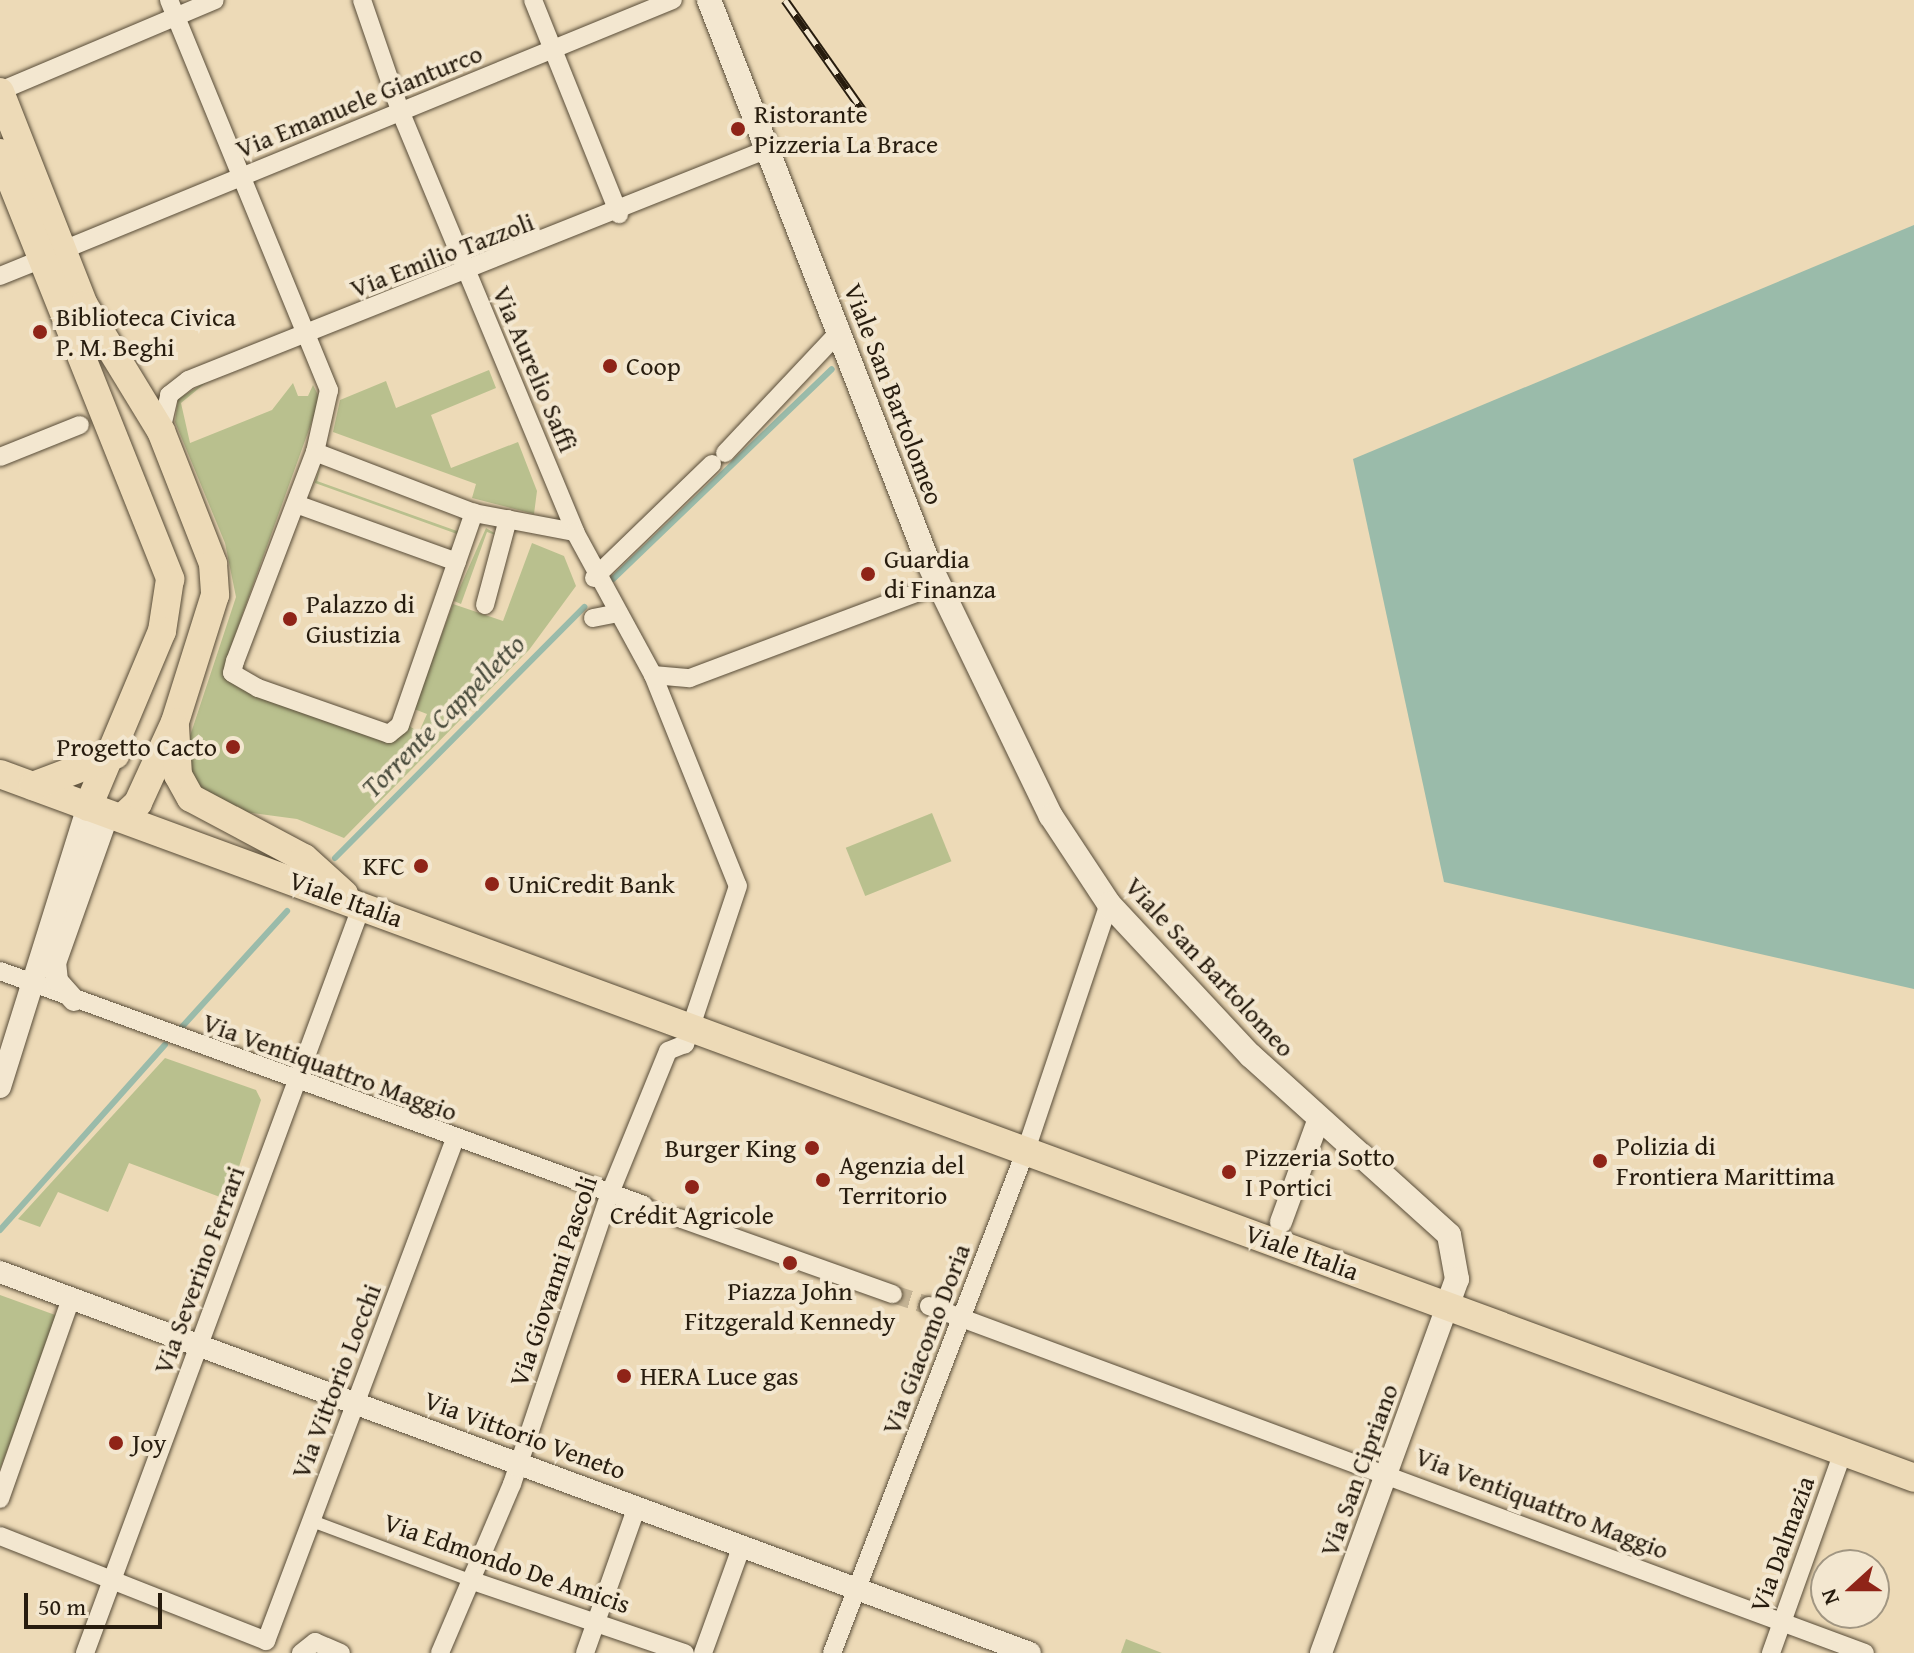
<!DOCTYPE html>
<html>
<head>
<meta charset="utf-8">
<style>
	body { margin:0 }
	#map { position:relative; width:1914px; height:1653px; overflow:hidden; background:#eddab7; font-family:"Gentium Book Plus",serif }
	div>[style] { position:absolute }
	.green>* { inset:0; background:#b9c08e; transform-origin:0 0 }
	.water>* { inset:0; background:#9abbaa }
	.stream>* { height:6px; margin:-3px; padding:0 3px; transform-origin:3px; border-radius:3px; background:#9abbaa }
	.minor-tunnel>* { height:18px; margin-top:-9px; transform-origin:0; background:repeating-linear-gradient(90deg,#c5b495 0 18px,transparent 0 27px) }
	.roads { filter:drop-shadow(0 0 2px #584c38) drop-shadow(0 0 2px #584c38) }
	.pedestrian>* { height:12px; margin:-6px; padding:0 6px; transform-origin:6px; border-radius:6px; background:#f3e7d0 }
	.minor>* { height:18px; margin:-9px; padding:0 9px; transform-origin:9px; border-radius:9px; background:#f3e7d0 }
	.tertiary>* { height:22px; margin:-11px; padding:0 11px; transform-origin:11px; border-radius:11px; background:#f3e7d0 }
	.secondary>* { height:24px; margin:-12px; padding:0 12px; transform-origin:12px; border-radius:12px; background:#f3e7d0 }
	.primary>* { height:28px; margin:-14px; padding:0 14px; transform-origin:14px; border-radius:14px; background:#eddab7 }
	.rail>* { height:9px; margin-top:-4.5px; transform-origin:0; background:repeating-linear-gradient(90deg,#f3e7d0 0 18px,#271c0e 0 36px); box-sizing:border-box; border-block:2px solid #271c0e }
	.dots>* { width:22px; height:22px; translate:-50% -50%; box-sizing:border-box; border:4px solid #f3e7d0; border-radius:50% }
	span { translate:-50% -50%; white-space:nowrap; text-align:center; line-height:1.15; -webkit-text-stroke:8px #f3e7d0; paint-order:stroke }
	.street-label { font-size:26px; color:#271c0e }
	.poi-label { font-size:26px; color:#271c0e }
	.left { translate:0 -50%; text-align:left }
	.right { translate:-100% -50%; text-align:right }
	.water-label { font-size:28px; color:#4a4c3d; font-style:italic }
	.north { position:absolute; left:1810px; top:1549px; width:80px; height:80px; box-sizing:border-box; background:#f3e7d0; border:2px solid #a19682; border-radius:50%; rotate:249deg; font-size:22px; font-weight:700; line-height:32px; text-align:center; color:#271c0e }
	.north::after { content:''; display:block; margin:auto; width:28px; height:36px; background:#8f2418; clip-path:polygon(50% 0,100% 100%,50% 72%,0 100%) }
	.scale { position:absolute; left:24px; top:1593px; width:138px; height:36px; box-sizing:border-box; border:4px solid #271c0e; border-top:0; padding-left:10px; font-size:24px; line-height:28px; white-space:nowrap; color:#271c0e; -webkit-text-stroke:6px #f3e7d0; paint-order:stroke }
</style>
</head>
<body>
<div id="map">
	<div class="green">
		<i style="clip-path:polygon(489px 370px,496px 388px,431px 415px,451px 468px,518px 442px,537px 491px,534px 514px,472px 498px,476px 484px,333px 432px,340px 400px,386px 381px,396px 408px)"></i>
		<i style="clip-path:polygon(209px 380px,181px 403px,190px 443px,272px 410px,293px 383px,298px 396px,308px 396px,313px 385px,320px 399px,226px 660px,227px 677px,239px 688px,391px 742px,409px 726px,419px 732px,427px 714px,414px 709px,453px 604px,503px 621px,532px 543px,564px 556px,576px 586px,529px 650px,344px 838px,297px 819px,229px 810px,201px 793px,188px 767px,189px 739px,236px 597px,225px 543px,175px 422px,178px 399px)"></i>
		<i style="clip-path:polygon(321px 465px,317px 481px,457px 531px,465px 519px,454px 549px,457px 534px,315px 483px,310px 496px)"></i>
		<i style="clip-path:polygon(486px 528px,501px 537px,487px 532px,461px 604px,454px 601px)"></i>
		<i style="left:932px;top:813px;width:52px;height:93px;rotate:68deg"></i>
		<i style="clip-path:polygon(165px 1058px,256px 1090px,261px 1100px,228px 1200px,129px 1163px,108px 1212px,58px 1192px,40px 1227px,18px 1219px)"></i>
		<i style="clip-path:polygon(0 1295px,58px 1316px,0 1469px)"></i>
		<i style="clip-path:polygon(1126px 1639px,1162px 1653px,1121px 1653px)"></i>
	</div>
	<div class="water">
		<i style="clip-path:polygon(1914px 225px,1914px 989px,1444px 882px,1353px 459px)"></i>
	</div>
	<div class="stream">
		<i style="left:613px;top:579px;width:303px;rotate:-43.8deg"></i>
		<i style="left:335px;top:858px;width:354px;rotate:-45.2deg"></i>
		<i style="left:181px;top:1028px;width:158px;rotate:-47.8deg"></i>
		<i style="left:0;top:1230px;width:248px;rotate:-48.3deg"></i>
	</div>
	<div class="minor-tunnel">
		<i style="left:644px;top:1205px;width:37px;rotate:20deg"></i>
		<i style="left:893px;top:1294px;width:38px;rotate:18deg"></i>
	</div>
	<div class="roads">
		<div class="pedestrian">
			<i style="left:312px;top:1521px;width:169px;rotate:20.5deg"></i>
		</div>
		<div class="minor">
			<i style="left:169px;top:0;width:422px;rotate:67.7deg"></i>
			<i style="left:329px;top:390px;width:64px;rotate:102.7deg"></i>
			<i style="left:315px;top:452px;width:170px;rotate:21deg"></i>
			<i style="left:474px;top:513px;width:103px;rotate:10.7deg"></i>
			<i style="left:362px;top:0;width:120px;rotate:71deg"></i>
			<i style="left:401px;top:113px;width:454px;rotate:67.4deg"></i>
			<i style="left:575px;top:532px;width:163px;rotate:61.4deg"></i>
			<i style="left:653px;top:675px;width:227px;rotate:68.1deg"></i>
			<i style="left:738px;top:886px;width:167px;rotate:108.5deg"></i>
			<i style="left:685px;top:1044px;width:18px;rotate:158deg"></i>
			<i style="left:668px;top:1051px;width:153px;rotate:112.2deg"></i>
			<i style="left:610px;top:1193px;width:307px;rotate:108.6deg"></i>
			<i style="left:512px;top:1484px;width:184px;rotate:113.1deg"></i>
			<i style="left:533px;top:0;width:231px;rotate:68.1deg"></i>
			<i style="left:0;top:91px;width:233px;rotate:-22.9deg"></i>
			<i style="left:63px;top:250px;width:659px;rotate:-22.29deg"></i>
			<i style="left:0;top:276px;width:45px;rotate:-22deg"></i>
			<i style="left:161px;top:431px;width:37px;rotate:-77deg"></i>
			<i style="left:169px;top:395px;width:24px;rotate:-38deg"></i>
			<i style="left:188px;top:380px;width:624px;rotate:-21.72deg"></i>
			<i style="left:315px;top:452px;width:224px;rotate:110.9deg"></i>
			<i style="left:235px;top:661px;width:12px;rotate:104deg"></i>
			<i style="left:232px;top:673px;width:30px;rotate:30deg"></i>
			<i style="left:258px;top:688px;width:139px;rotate:19.3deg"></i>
			<i style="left:389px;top:734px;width:14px;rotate:-39deg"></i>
			<i style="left:400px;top:725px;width:225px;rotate:-70.8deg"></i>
			<i style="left:725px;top:453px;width:169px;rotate:-46.7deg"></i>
			<i style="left:0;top:457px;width:86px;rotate:-21.8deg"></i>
			<i style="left:296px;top:504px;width:171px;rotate:19.8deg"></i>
			<i style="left:594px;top:578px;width:164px;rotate:-44deg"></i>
			<i style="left:485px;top:605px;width:89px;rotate:-75deg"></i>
			<i style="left:593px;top:618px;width:26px;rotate:-11deg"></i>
			<i style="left:653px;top:675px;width:37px;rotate:5deg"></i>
			<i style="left:690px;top:678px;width:265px;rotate:-20.6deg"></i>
			<i style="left:0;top:971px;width:685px;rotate:19.97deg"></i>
			<i style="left:679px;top:1218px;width:227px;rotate:19.6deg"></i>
			<i style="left:929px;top:1306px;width:998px;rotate:20.34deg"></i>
			<i style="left:0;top:1499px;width:213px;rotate:-70.5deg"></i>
			<i style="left:0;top:1536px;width:286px;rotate:21.5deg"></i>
			<i style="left:266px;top:1641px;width:536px;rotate:-69.37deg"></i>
			<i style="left:470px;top:1580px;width:227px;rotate:18.8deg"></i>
			<i style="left:85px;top:1653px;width:798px;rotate:-69.68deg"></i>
			<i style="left:301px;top:1653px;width:18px;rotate:-38deg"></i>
			<i style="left:315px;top:1642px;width:28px;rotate:23deg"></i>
			<i style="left:585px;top:1653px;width:156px;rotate:-70.5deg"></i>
			<i style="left:703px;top:1653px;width:115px;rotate:-70.1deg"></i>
			<i style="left:832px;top:1653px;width:539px;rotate:-68.91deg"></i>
			<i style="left:1026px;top:1150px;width:260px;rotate:-71.4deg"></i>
			<i style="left:1771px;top:1653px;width:214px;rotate:-70.3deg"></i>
		</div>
		<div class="tertiary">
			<i style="left:74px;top:1000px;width:25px;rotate:-132deg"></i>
			<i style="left:57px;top:981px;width:18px;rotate:-96deg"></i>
			<i style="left:55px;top:963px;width:158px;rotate:-70.4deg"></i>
			<i style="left:0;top:1087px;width:294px;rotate:-72.6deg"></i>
			<i style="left:1281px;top:1222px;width:111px;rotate:-69.9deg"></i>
			<i style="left:0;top:1272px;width:1098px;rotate:20.3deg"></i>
			<i style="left:1321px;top:1653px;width:369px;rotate:-70deg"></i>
		</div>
		<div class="secondary">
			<i style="left:709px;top:0;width:603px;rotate:68.71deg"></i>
			<i style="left:928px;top:562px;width:282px;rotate:64.2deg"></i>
			<i style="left:1051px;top:816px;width:105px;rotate:56.6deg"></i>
			<i style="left:1109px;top:904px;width:207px;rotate:47deg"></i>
			<i style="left:1250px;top:1055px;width:268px;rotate:42.1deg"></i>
			<i style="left:1449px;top:1235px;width:45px;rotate:79.7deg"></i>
			<i style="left:1457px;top:1279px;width:29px;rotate:110deg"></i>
		</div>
		<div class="primary">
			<i style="left:0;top:92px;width:229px;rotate:68.5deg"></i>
			<i style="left:84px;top:305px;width:148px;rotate:58.6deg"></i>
			<i style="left:161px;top:431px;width:143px;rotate:68.6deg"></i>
			<i style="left:213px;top:564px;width:31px;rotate:86deg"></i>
			<i style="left:215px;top:595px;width:133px;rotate:107.5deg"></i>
			<i style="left:175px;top:722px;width:89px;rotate:114.6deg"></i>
			<i style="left:138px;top:803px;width:22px;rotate:137deg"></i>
			<i style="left:0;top:153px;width:459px;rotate:68.2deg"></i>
			<i style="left:170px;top:579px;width:53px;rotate:98.7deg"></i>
			<i style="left:162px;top:631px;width:191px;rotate:112.8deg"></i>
			<i style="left:175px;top:727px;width:48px;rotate:86.4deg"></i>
			<i style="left:178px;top:775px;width:26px;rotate:61deg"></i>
			<i style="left:191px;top:798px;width:128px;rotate:28deg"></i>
			<i style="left:304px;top:858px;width:54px;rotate:42deg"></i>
			<i style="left:0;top:774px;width:2039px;rotate:20.19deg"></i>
			<i style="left:33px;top:786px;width:88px;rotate:-20.7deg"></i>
		</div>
	</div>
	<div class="rail">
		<i style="left:785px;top:0;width:141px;rotate:54.8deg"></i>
	</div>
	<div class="dots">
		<i style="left:738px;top:129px;background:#8f2418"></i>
		<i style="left:40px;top:332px;background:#8f2418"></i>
		<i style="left:610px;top:366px;background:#8f2418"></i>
		<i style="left:868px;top:574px;background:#8f2418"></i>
		<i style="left:290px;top:619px;background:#8f2418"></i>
		<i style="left:233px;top:747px;background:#8f2418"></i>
		<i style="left:421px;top:866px;background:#8f2418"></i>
		<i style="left:492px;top:884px;background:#8f2418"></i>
		<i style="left:812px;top:1148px;background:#8f2418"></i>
		<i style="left:1600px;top:1161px;background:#8f2418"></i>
		<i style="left:1229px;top:1172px;background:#8f2418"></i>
		<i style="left:823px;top:1180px;background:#8f2418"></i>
		<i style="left:692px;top:1187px;background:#8f2418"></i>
		<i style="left:790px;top:1263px;background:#8f2418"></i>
		<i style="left:624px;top:1376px;background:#8f2418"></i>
		<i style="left:116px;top:1443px;background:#8f2418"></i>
	</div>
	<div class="street-label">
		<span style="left:359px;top:101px;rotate:-22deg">Via Emanuele Gianturco</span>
		<span style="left:442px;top:255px;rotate:-21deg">Via Emilio Tazzoli</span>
		<span style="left:535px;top:369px;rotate:67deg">Via Aurelio Saffi</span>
		<span style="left:894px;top:394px;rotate:69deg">Viale San Bartolomeo</span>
		<span style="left:346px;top:899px;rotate:20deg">Viale Italia</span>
		<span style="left:1210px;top:967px;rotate:47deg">Viale San Bartolomeo</span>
		<span style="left:330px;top:1067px;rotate:20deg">Via Ventiquattro Maggio</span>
		<span style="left:1302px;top:1252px;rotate:20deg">Viale Italia</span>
		<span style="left:199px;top:1270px;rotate:-70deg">Via Severino Ferrari</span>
		<span style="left:553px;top:1281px;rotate:-71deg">Via Giovanni Pascoli</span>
		<span style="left:926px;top:1339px;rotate:-69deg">Via Giacomo Doria</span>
		<span style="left:336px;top:1381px;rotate:-69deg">Via Vittorio Locchi</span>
		<span style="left:525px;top:1435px;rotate:20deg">Via Vittorio Veneto</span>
		<span style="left:1359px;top:1470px;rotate:-70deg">Via San Cipriano</span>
		<span style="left:1542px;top:1503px;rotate:21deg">Via Ventiquattro Maggio</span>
		<span style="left:1782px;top:1544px;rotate:-70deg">Via Dalmazia</span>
		<span style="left:507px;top:1563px;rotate:19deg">Via Edmondo De Amicis</span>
	</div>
	<div class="poi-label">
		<span class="left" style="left:754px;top:129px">Ristorante<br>Pizzeria La Brace</span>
		<span class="left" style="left:56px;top:332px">Biblioteca Civica<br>P. M. Beghi</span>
		<span class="left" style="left:626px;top:366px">Coop</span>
		<span class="left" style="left:884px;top:574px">Guardia<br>di Finanza</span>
		<span class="left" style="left:306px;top:619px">Palazzo di<br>Giustizia</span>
		<span class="right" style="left:217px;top:747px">Progetto Cacto</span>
		<span class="right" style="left:405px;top:866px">KFC</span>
		<span class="left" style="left:508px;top:884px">UniCredit Bank</span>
		<span class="left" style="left:1616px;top:1161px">Polizia di<br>Frontiera Marittima</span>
		<span class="right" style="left:796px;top:1148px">Burger King</span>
		<span class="left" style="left:1245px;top:1172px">Pizzeria Sotto<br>I Portici</span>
		<span class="left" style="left:839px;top:1180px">Agenzia del<br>Territorio</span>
		<span style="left:692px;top:1215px">Crédit Agricole</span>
		<span style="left:790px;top:1306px">Piazza John<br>Fitzgerald Kennedy</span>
		<span class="left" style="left:640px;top:1376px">HERA Luce gas</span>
		<span class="left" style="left:132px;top:1443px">Joy</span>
	</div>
	<div class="water-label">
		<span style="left:443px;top:716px;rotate:-45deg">Torrente Cappelletto</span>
	</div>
	<div class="north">N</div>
	<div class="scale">50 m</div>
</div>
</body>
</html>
